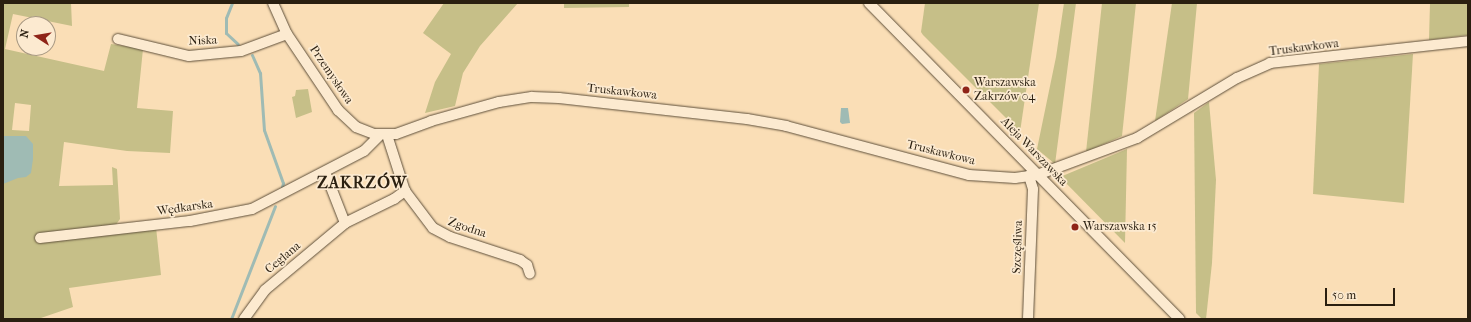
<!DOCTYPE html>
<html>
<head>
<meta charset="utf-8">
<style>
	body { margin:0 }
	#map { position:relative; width:1471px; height:322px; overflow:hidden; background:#fadeb6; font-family:"IM FELL French Canon",serif }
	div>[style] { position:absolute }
	.green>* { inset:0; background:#c6bf88 }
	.water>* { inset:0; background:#9fbbb4 }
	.stream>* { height:3px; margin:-1.5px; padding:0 1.5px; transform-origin:1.5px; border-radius:1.5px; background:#9fbbb4 }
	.roads { filter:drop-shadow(0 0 1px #5e4f3a) drop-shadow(0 0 1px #5e4f3a) }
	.minor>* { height:10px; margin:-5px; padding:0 5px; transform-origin:5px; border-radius:5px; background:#fcead0 }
	.dots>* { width:11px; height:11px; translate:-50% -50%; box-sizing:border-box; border:2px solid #fcead0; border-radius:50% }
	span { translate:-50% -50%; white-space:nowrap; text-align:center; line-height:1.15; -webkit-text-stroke:3.5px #fcead0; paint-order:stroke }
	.street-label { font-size:12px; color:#2a1f10 }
	.poi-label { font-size:12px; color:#2a1f10 }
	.left { translate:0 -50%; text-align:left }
	.district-label { font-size:16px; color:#2a1f10; font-weight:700; letter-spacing:1px }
	.frame { position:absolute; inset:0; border:4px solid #2a1f10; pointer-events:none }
	.north { position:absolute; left:16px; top:16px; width:40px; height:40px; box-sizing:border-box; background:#fcead0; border:1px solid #a89983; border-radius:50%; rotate:282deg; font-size:11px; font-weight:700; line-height:16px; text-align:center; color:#2a1f10 }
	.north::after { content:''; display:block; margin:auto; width:14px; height:18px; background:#8f2418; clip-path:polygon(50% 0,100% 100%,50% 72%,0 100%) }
	.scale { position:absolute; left:1325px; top:288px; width:70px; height:18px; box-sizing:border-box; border:2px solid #2a1f10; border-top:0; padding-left:5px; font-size:12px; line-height:14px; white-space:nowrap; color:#2a1f10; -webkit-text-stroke:3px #fcead0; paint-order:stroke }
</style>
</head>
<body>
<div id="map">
	<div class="green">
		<i style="clip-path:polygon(evenodd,3px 3px,71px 3px,72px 26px,13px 14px,5px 49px,104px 71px,111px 44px,143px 49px,137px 108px,173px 111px,170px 153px,127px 151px,64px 142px,59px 186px,113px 185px,112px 167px,117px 169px,120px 219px,115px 226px,156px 227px,161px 275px,69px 288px,73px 307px,38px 319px,3px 319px,3px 3px,15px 103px,31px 105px,29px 131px,12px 130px,15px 103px)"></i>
		<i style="clip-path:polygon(444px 3px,518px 3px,480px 46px,463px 73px,455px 106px,425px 113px,435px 82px,451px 54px,423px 33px)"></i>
		<i style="clip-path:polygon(564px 3px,629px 3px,629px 7px,564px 8px)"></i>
		<i style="clip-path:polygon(925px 3px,1039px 3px,1020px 132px,923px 35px,921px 32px)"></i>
		<i style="clip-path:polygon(1064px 3px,1076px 3px,1055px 164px,1037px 149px,1056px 57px)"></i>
		<i style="clip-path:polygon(1102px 3px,1136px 3px,1122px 136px,1086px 152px)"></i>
		<i style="clip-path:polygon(1172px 3px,1197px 3px,1188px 99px,1155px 121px)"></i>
		<i style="clip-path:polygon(1430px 3px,1468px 3px,1468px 35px,1429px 40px)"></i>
		<i style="clip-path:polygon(1413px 54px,1404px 203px,1313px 194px,1319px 64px)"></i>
		<i style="clip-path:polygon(308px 89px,312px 112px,296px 118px,292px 97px,295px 96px,296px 90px)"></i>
		<i style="clip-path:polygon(1209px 102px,1216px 180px,1212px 263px,1206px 319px,1202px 319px,1196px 313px,1194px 113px)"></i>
		<i style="clip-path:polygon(1127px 149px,1125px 243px,1060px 177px)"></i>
	</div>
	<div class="water">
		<i style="clip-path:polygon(841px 108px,848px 108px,850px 123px,842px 124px,840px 122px)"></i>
		<i style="clip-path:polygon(3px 136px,26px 136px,33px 144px,33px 159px,31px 173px,26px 177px,18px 178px,3px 184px)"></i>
	</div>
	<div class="stream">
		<i style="left:232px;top:3px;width:16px;rotate:112deg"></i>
		<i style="left:226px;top:18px;width:15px;rotate:90deg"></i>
		<i style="left:226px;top:33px;width:16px;rotate:43deg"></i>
		<i style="left:252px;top:55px;width:20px;rotate:66deg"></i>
		<i style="left:260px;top:73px;width:57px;rotate:86deg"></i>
		<i style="left:264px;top:130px;width:56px;rotate:70.3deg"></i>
		<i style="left:283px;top:183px;width:4px;rotate:104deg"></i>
		<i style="left:231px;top:319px;width:121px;rotate:-68.7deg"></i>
	</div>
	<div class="roads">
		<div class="minor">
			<i style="left:273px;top:3px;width:34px;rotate:66deg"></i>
			<i style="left:287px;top:34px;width:92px;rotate:56.1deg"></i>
			<i style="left:338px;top:110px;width:25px;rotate:43deg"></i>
			<i style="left:356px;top:127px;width:19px;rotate:21deg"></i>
			<i style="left:374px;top:134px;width:22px"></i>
			<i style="left:396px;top:134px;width:37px;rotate:-20deg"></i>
			<i style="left:431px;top:121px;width:71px;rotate:-15.6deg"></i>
			<i style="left:499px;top:102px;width:33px;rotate:-9deg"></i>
			<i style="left:532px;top:97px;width:27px;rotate:2deg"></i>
			<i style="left:559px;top:98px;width:189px;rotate:6.4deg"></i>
			<i style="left:747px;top:119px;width:40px;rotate:10deg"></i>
			<i style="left:786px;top:126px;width:189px;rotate:15deg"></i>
			<i style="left:969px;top:175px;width:46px;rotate:3.7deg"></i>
			<i style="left:1015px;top:178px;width:22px;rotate:-8deg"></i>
			<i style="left:1037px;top:175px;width:107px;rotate:-20.3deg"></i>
			<i style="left:1137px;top:138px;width:117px;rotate:-31deg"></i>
			<i style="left:1237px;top:78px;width:36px;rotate:-24deg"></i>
			<i style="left:1270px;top:63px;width:199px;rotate:-6.3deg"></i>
			<i style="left:869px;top:3px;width:443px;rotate:45.5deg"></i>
			<i style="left:118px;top:39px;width:73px;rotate:13.5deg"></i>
			<i style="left:189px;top:56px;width:52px;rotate:-5.5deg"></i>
			<i style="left:241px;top:51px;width:49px;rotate:-20.3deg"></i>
			<i style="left:387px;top:135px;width:59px;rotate:72.2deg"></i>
			<i style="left:405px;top:191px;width:46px;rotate:52.9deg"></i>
			<i style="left:433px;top:228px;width:19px;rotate:28deg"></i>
			<i style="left:450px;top:237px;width:74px;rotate:18.2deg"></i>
			<i style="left:520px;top:260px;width:9px;rotate:36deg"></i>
			<i style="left:527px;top:265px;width:9px;rotate:72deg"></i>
			<i style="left:325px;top:172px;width:55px;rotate:68.6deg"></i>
			<i style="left:40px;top:238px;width:151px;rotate:-6.5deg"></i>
			<i style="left:190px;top:221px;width:63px;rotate:-11deg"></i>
			<i style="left:252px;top:209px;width:126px;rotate:-27.4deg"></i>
			<i style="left:364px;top:151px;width:23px;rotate:-45deg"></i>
			<i style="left:244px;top:319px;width:36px;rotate:-54deg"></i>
			<i style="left:265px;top:290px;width:104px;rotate:-39.9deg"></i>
			<i style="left:345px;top:223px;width:55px;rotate:-26.1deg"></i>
			<i style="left:394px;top:199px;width:14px;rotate:-36deg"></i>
			<i style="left:1028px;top:319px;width:130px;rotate:-87.8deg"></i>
			<i style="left:1033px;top:189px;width:14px;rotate:-107deg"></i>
		</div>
	</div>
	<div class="dots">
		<i style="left:966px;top:90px;background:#8f2418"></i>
		<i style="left:1075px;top:227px;background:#8f2418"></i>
	</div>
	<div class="street-label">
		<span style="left:203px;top:41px;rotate:-2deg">Niska</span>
		<span style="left:1304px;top:48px;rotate:-7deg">Truskawkowa</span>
		<span style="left:331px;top:75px;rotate:56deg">Przemysłowa</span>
		<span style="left:622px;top:92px;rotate:6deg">Truskawkowa</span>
		<span style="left:1034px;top:152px;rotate:46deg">Aleja Warszawska</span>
		<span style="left:941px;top:153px;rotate:14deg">Truskawkowa</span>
		<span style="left:185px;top:208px;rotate:-8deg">Wędkarska</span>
		<span style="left:467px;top:228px;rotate:19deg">Zgodna</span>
		<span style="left:1018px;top:247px;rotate:-88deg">Szczęśliwa</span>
		<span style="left:283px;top:258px;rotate:-40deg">Ceglana</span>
	</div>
	<div class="poi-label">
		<span class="left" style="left:974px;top:90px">Warszawska<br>Zakrzów 04</span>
		<span class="left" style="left:1083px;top:227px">Warszawska 15</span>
	</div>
	<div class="district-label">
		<span style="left:362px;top:183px">ZAKRZÓW</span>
	</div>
	<div class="frame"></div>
	<div class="north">N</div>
	<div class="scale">50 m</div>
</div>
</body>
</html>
